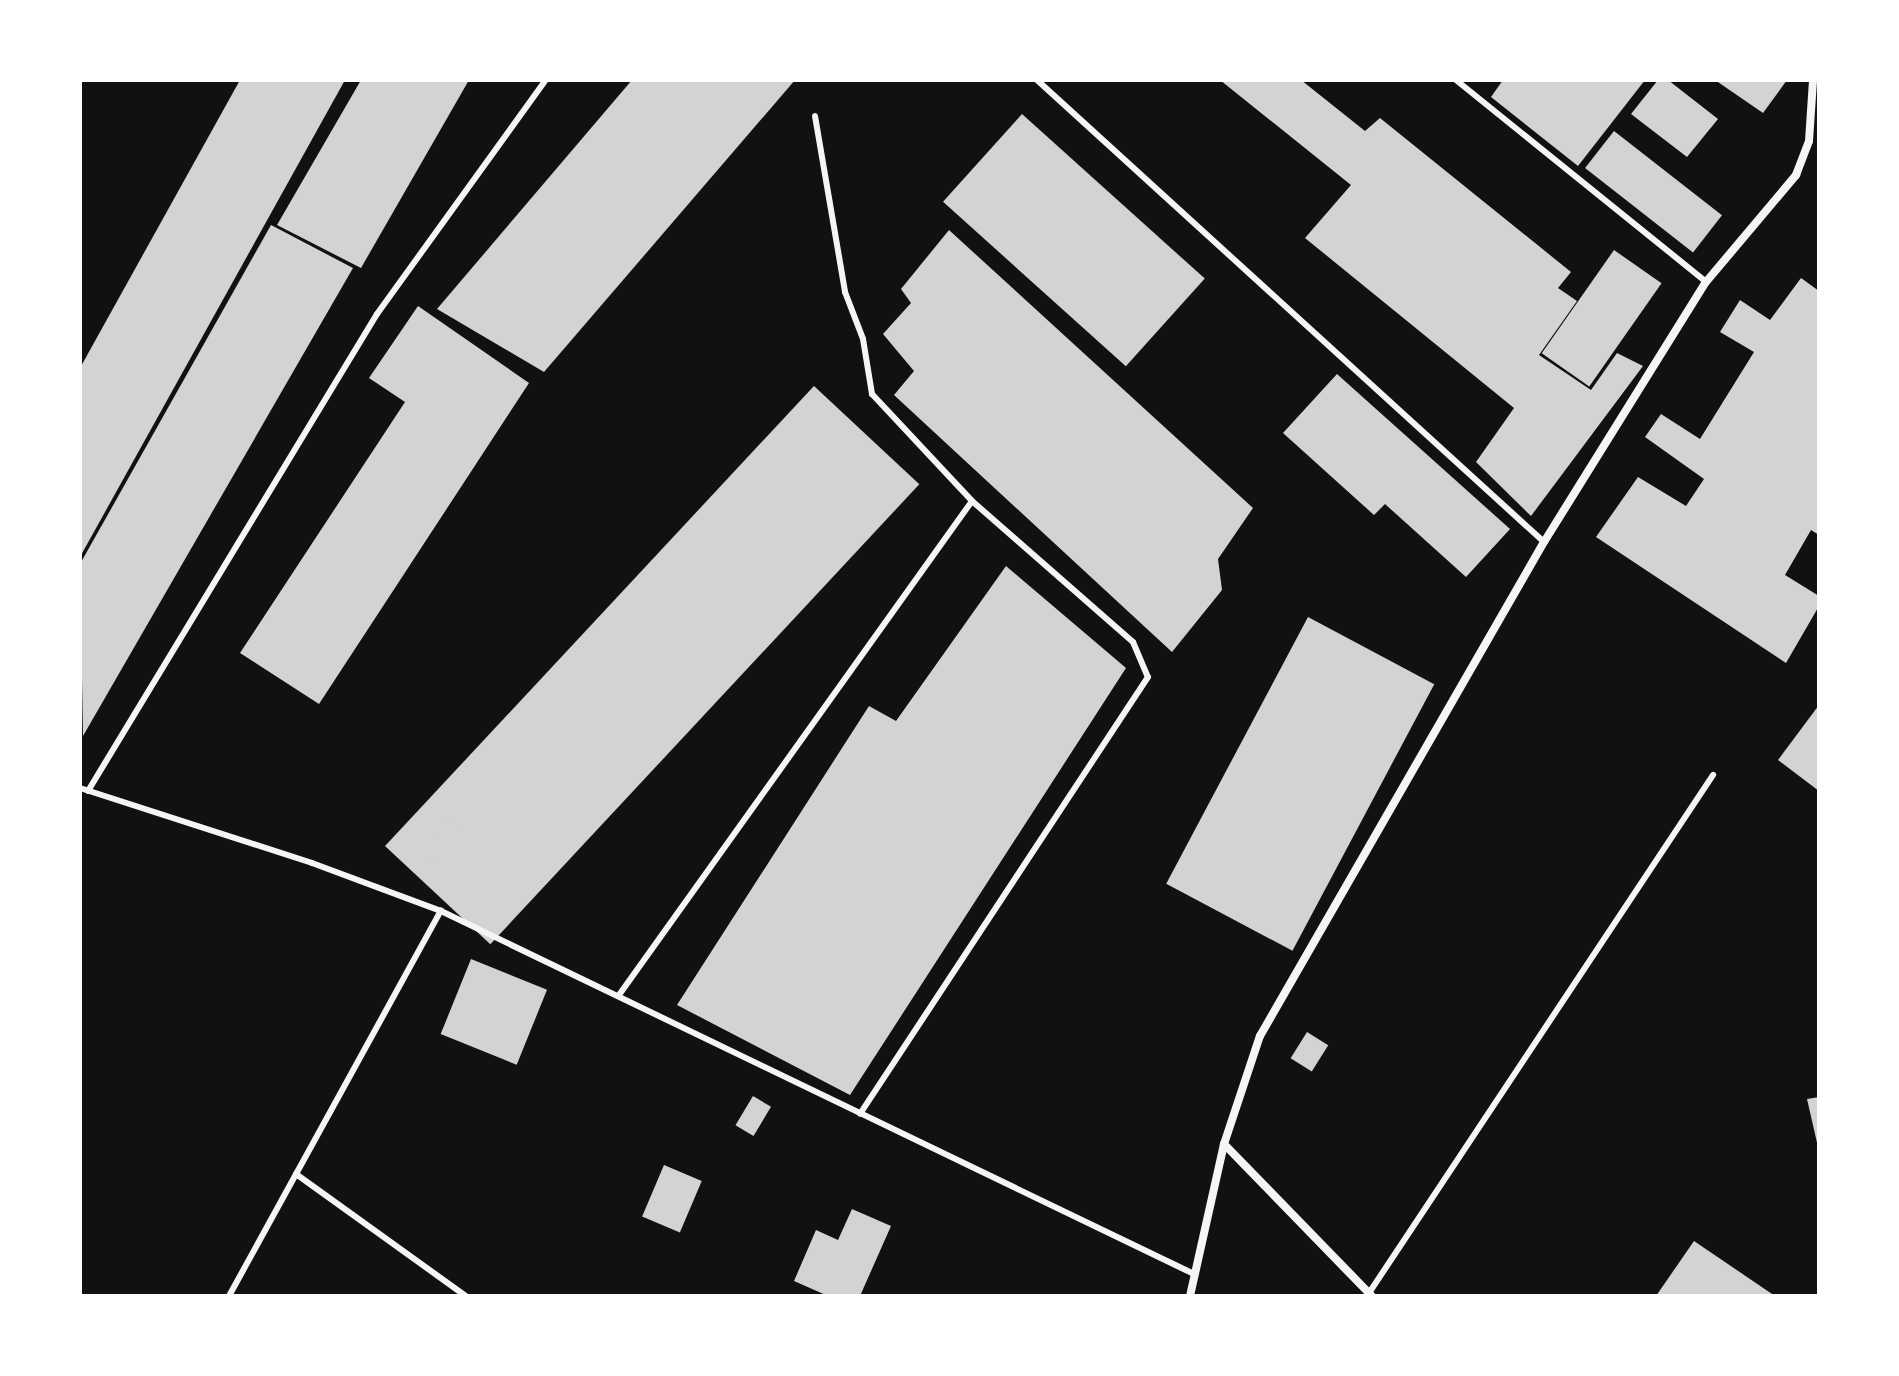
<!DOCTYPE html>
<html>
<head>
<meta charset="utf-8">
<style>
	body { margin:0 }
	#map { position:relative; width:1899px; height:1376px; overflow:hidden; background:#111; font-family:"Space Grotesk",sans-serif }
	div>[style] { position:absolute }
	.building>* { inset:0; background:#d3d3d3; transform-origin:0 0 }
	.service>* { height:6px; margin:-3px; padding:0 3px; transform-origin:3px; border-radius:3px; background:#f5f5f5 }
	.minor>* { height:8px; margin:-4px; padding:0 4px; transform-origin:4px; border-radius:4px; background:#f5f5f5 }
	span { translate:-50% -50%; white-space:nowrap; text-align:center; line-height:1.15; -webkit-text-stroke:7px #fff; paint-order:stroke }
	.frame { position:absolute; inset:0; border:82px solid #fff; pointer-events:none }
</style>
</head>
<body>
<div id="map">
	<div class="building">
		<i style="clip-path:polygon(240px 80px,345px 80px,80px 557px,80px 368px)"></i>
		<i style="clip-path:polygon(361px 80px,469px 80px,361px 268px,277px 225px)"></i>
		<i style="clip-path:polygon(632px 80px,795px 80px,544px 372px,437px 309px)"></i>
		<i style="clip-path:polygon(1220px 80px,1301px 80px,1365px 131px,1380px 118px,1571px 272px,1558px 288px,1577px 301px,1539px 355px,1591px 390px,1617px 353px,1643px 366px,1531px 516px,1476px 462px,1514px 408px,1305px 238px,1351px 185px)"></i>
		<i style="clip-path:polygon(1503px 80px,1645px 80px,1578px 166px,1491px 97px)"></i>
		<i style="clip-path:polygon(1658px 80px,1668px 80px,1718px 119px,1687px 157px,1631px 114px)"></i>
		<i style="clip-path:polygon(1715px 80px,1787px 80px,1763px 113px)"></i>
		<i style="left:1022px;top:114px;width:246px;height:118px;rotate:42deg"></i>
		<i style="left:1614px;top:131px;width:137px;height:47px;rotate:38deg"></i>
		<i style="clip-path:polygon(271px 225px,353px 268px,83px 736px,80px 564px)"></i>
		<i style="clip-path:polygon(949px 230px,1253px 508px,1218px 559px,1222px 590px,1172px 652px,894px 395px,914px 371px,883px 334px,911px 303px,901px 289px)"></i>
		<i style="left:1614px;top:250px;width:58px;height:126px;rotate:35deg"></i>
		<i style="clip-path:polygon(1801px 278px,1819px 291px,1819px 535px,1811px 530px,1785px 575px,1819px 596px,1819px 606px,1786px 663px,1596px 537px,1638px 477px,1686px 506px,1704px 479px,1645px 437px,1661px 414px,1700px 439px,1754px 352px,1720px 332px,1740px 300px,1770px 320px)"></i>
		<i style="clip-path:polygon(418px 306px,529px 383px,319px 704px,240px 653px,405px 402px,369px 378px)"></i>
		<i style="clip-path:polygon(1337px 374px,1510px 529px,1466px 577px,1385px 504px,1374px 515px,1283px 433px)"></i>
		<i style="left:814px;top:386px;width:144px;height:629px;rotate:43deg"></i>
		<i style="clip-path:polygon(1006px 566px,1126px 668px,850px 1095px,677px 1005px,869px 706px,896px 721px)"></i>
		<i style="left:1308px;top:617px;width:143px;height:302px;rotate:28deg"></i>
		<i style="clip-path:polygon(1819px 705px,1819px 791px,1778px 760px)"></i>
		<i style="left:450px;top:819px;width:26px;height:46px;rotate:36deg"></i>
		<i style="left:471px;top:959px;width:82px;height:81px;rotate:22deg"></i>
		<i style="left:1307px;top:1032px;width:25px;height:31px;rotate:32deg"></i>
		<i style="left:753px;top:1096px;width:21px;height:34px;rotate:31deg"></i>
		<i style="clip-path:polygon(1819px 1097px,1819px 1147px,1818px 1147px,1807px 1099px)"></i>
		<i style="left:664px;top:1165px;width:41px;height:56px;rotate:23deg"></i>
		<i style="clip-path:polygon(852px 1209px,891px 1226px,860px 1296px,828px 1296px,794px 1281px,816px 1230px,838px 1240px)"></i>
		<i style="clip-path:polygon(1694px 1241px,1775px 1296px,1656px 1296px)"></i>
	</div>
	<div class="service">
		<i style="left:1037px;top:80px;width:686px;rotate:42.34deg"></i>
		<i style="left:1456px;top:80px;width:321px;rotate:38.9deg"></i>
		<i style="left:815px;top:116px;width:179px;rotate:80.3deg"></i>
		<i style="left:845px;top:292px;width:50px;rotate:69deg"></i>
		<i style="left:863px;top:339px;width:56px;rotate:80.7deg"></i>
		<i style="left:872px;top:394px;width:146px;rotate:46.9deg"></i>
		<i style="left:972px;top:501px;width:214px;rotate:41.2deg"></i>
		<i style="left:1133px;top:642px;width:38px;rotate:67deg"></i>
		<i style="left:1148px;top:677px;width:523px;rotate:123.39deg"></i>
		<i style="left:80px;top:788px;width:244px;rotate:17.9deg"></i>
		<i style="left:312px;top:863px;width:138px;rotate:20.4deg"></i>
		<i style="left:441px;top:911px;width:836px;rotate:25.74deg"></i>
		<i style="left:88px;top:791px;width:558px;rotate:-58.79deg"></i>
		<i style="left:377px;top:314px;width:289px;rotate:-54.2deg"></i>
		<i style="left:619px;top:995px;width:607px;rotate:-54.45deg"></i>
		<i style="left:296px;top:1174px;width:209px;rotate:35.7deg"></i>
		<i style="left:1369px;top:1293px;width:622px;rotate:-56.41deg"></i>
		<i style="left:229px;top:1296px;width:440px;rotate:-61.2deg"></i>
	</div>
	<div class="minor">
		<i style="left:1224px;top:1144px;width:212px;rotate:45.8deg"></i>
		<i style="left:1190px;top:1296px;width:156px;rotate:-77.4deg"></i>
		<i style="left:1224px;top:1144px;width:114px;rotate:-71.6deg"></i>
		<i style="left:1260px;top:1036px;width:570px;rotate:-60.11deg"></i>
		<i style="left:1544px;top:542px;width:306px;rotate:-58.1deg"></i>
		<i style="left:1706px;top:282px;width:140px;rotate:-49.9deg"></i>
		<i style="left:1796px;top:175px;width:36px;rotate:-69deg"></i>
		<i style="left:1809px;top:141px;width:61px;rotate:-86.2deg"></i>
	</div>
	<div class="frame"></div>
</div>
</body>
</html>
